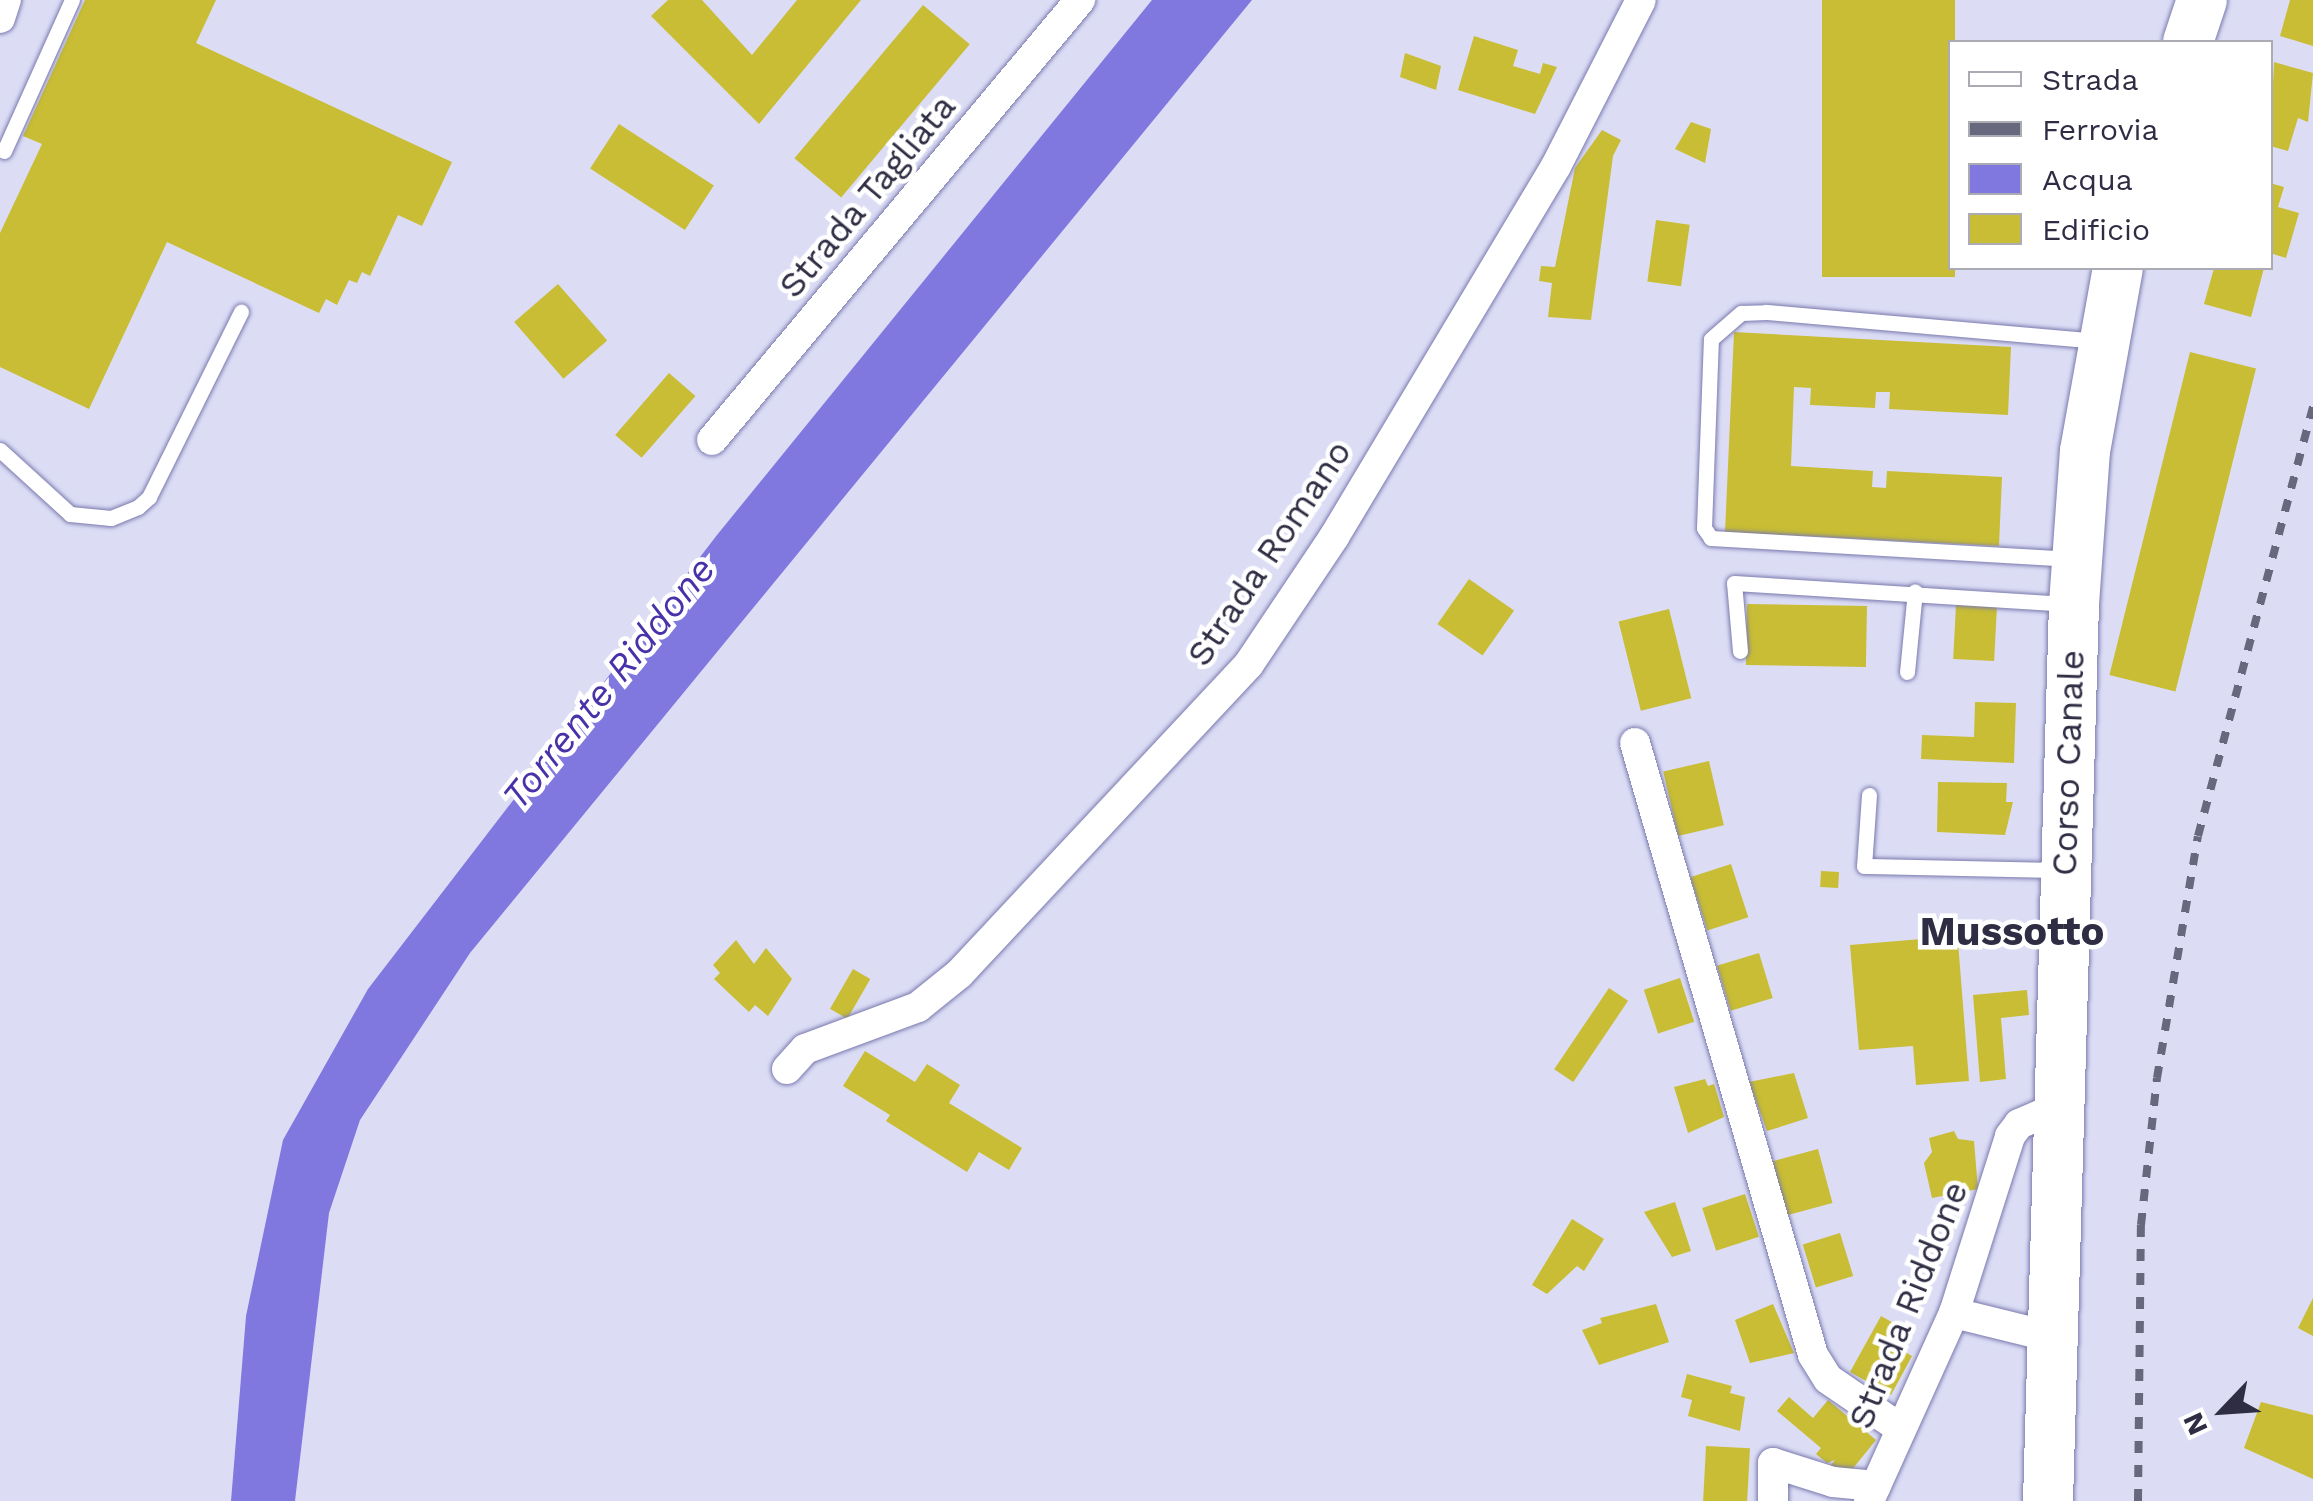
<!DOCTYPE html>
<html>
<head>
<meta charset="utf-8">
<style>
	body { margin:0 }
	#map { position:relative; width:2313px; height:1501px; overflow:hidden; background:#dcddf5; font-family:"Work Sans",sans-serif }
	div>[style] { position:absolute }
	.water>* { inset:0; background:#8078df }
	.building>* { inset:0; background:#c8bd34; transform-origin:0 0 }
	.roads { filter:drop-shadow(0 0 2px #7a79af) drop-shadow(0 0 2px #7a79af) }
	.lane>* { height:15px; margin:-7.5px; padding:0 7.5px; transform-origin:7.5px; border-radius:7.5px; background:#fff }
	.street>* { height:30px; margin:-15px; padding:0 15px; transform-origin:15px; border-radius:15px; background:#fff }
	.primary>* { height:50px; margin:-25px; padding:0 25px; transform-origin:25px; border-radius:25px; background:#fff }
	.rail>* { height:8px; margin-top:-4px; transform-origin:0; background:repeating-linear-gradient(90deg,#67677e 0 12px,transparent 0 24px) }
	span { translate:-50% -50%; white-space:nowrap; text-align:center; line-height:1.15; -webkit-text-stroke:9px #fff; paint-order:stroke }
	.street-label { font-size:35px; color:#2e2d44 }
	.water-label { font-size:38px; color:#4931a9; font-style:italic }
	.quarter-label { font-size:40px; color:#2e2d44; font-weight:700 }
	.legend { position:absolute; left:1948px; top:40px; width:325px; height:230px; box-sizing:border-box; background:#fff; border:2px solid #ababb4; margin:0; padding:12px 18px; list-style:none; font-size:30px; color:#2e2d44 }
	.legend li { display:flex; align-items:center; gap:20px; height:50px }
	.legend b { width:50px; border:2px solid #ababb4 }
	.north { position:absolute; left:2173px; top:1361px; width:100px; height:100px; -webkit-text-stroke:8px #fff; paint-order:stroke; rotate:245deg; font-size:28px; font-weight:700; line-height:40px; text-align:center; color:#2e2d44 }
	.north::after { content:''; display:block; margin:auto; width:35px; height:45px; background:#2e2d44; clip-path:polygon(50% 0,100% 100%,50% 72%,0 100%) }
</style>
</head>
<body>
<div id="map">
	<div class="water">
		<i style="clip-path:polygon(1152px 0,1252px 0,470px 953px,360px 1120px,329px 1213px,295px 1501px,231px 1501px,246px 1316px,283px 1140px,368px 989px,717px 535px)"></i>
	</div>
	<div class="building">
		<i style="clip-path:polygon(85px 0,216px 0,196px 43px,452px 162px,422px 226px,398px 215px,370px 276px,362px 272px,357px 283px,349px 280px,337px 305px,326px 299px,319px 313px,167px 242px,89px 409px,0 367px,0 233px,42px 144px,23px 136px)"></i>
		<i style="clip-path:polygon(668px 0,702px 0,752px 55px,797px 0,861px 0,759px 124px,651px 16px)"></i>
		<i style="left:1822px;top:0;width:133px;height:277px"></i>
		<i style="clip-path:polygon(2290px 0,2313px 0,2313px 46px,2280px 36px)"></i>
		<i style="left:923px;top:5px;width:61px;height:200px;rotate:40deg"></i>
		<i style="clip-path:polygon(1474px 36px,1518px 50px,1513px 66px,1540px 74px,1543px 63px,1557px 67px,1535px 114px,1458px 90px)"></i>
		<i style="clip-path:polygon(1405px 53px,1441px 66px,1436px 90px,1400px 77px)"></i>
		<i style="clip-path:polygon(2274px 62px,2313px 73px,2308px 122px,2298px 118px,2288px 151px,2270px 146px)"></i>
		<i style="clip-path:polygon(1691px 122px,1711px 129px,1705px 163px,1675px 149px)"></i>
		<i style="left:619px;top:124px;width:113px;height:53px;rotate:33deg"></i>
		<i style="clip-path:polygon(1602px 130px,1621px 140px,1613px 156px,1591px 320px,1548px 317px,1552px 283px,1539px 281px,1541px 266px,1555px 267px,1575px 168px)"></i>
		<i style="clip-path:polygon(2270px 183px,2284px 187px,2278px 207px,2299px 213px,2286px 258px,2270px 253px)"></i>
		<i style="left:1656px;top:220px;width:34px;height:62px;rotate:8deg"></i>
		<i style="clip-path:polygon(2214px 268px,2264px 268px,2251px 317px,2204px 304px)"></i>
		<i style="left:558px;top:284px;width:75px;height:58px;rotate:49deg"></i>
		<i style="clip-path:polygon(1734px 332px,2011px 347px,2008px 415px,1889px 409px,1890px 392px,1876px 392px,1875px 408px,1810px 405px,1811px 388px,1794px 387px,1791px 466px,1873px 471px,1872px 487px,1886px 488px,1887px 471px,2002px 477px,1999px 546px,1725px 532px)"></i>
		<i style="left:2190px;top:352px;width:68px;height:333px;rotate:14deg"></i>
		<i style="left:669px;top:373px;width:35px;height:82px;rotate:41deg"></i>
		<i style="left:1469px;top:579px;width:55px;height:55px;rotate:35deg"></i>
		<i style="left:1747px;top:604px;width:120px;height:61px;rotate:1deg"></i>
		<i style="left:1956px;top:605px;width:41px;height:54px;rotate:3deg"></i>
		<i style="left:1669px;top:609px;width:92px;height:52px;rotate:76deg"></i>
		<i style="clip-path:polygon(1975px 702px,2016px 703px,2014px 763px,1921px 759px,1922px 735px,1974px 737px)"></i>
		<i style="left:1709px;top:761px;width:66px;height:47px;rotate:77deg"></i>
		<i style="clip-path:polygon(1938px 782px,2007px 783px,2006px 802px,2013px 802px,2005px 835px,1937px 832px)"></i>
		<i style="left:1731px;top:864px;width:56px;height:43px;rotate:72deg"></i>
		<i style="left:1821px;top:871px;width:18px;height:16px;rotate:3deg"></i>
		<i style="clip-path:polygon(1957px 929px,1969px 1081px,1916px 1085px,1913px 1046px,1859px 1050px,1850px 945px,1957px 936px)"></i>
		<i style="clip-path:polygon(736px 940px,754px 964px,766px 948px,792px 979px,768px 1016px,755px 1005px,749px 1012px,714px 979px,720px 973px,713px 965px)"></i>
		<i style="left:1759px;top:953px;width:47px;height:44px;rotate:73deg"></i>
		<i style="left:853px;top:969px;width:20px;height:46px;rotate:30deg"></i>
		<i style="left:1680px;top:978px;width:46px;height:38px;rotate:72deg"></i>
		<i style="left:1609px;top:988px;width:23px;height:98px;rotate:34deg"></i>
		<i style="clip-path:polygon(2027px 990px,2029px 1015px,2001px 1018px,2006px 1079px,1980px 1082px,1973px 995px)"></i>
		<i style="clip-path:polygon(865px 1051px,915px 1082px,927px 1064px,960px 1085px,949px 1103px,1022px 1148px,1009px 1170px,979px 1152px,967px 1172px,886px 1121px,890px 1115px,843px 1086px)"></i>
		<i style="clip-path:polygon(1794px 1073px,1808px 1118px,1767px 1131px,1749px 1082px)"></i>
		<i style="clip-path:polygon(1705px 1079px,1708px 1086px,1714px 1084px,1724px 1117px,1688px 1133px,1674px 1087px)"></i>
		<i style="clip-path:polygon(1954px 1131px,1958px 1139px,1974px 1141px,1978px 1189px,1932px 1198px,1924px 1163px,1932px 1152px,1929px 1138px)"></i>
		<i style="left:1818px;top:1149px;width:56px;height:47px;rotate:75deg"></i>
		<i style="left:1745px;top:1194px;width:45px;height:45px;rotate:72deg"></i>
		<i style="clip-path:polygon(1675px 1202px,1691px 1251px,1672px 1257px,1644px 1212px)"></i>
		<i style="clip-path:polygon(1572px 1219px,1604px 1239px,1584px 1271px,1577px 1266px,1547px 1294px,1532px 1285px)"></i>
		<i style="left:1840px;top:1233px;width:45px;height:39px;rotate:73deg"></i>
		<i style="clip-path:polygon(2313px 1298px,2313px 1336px,2298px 1328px)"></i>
		<i style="clip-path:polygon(1656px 1304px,1669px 1342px,1599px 1365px,1582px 1330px,1602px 1323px,1600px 1318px)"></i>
		<i style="clip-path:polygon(1773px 1304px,1794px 1353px,1750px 1363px,1735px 1320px)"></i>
		<i style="clip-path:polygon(1881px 1316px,1897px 1325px,1888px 1342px,1912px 1356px,1891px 1395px,1850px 1372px)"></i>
		<i style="clip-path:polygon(1687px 1374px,1732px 1386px,1730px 1393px,1745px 1397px,1740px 1431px,1688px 1416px,1692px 1400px,1681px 1397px)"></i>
		<i style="clip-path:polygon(1789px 1397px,1813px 1418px,1828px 1400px,1876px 1440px,1850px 1472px,1830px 1466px,1835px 1460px,1827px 1463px,1816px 1454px,1821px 1448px,1777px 1411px)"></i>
		<i style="clip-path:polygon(2261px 1402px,2313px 1415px,2313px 1479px,2244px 1448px)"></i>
		<i style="left:1706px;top:1446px;width:44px;height:55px;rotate:3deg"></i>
	</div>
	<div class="roads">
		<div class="lane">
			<i style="left:4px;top:151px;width:166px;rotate:-65.8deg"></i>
			<i style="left:0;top:450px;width:95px;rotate:42.4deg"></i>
			<i style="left:70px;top:514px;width:41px;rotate:5.6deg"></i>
			<i style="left:111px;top:518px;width:29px;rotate:-22deg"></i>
			<i style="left:138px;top:507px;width:15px;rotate:-42deg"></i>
			<i style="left:149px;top:497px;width:207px;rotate:-63.6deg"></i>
			<i style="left:2073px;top:559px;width:363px;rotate:-176.7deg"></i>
			<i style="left:1711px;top:538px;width:12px;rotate:-125deg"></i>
			<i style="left:1704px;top:528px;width:189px;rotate:-87.9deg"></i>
			<i style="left:1711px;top:339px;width:40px;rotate:-41deg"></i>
			<i style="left:1741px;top:313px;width:25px;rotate:-2deg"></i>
			<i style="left:1766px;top:312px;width:332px;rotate:5deg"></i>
			<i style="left:1740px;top:651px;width:68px;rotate:-95deg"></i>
			<i style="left:1734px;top:583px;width:337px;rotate:3.6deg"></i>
			<i style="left:1907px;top:672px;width:81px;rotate:-84.4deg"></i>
			<i style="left:1869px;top:795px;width:71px;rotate:94deg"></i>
			<i style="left:1864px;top:866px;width:196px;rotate:1.2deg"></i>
		</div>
		<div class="street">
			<i style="left:0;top:18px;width:19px;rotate:-72deg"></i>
			<i style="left:712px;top:440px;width:574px;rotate:-50.09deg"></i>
			<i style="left:1635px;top:743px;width:637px;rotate:73.78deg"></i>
			<i style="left:1813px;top:1355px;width:28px;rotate:58deg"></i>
			<i style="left:1828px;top:1379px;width:88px;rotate:34.4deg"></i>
			<i style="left:787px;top:1069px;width:27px;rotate:-48deg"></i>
			<i style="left:805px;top:1049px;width:121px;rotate:-20.4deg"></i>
			<i style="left:918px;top:1007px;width:53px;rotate:-38.8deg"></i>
			<i style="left:959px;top:974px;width:424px;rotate:-46.9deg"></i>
			<i style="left:1249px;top:664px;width:153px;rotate:-56.2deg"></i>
			<i style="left:1334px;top:537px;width:432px;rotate:-59.1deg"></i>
			<i style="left:1556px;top:166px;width:186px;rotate:-62.9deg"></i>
			<i style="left:1954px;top:1313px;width:101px;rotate:13.8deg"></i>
			<i style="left:1773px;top:1501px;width:38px;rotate:-90deg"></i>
			<i style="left:1773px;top:1463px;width:63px;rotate:17.6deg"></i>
			<i style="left:1833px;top:1482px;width:43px;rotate:5.3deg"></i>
			<i style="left:1869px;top:1501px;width:206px;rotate:-65.7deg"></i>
			<i style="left:1954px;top:1313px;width:186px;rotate:-72.4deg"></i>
			<i style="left:2010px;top:1136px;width:15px;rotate:-53deg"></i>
			<i style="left:2019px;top:1124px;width:46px;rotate:-23.2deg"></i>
		</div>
		<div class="primary">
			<i style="left:2188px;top:42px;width:44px;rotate:-71.6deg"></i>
			<i style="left:2048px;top:1501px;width:897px;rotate:-88.34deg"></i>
			<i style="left:2074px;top:604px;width:153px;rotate:-85.9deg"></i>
			<i style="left:2085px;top:451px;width:186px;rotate:-79.8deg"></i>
		</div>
	</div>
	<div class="rail">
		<i style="left:2138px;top:1501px;width:276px;rotate:-89.4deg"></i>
		<i style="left:2141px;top:1225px;width:148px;rotate:-83.8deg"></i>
		<i style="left:2157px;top:1078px;width:245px;rotate:-80.4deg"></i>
		<i style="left:2198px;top:836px;width:445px;rotate:-75deg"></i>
	</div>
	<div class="street-label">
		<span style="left:867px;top:196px;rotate:-50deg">Strada Tagliata</span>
		<span style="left:1269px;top:553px;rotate:-56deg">Strada Romano</span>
		<span style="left:2068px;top:763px;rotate:-88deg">Corso Canale</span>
		<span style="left:1908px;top:1305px;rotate:-68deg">Strada Riddone</span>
	</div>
	<div class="water-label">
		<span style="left:609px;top:683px;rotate:-51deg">Torrente Riddone</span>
	</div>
	<div class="quarter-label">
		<span style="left:2012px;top:932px">Mussotto</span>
	</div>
	<ul class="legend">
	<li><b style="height:12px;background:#fff"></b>Strada</li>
	<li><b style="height:12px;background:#67677e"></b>Ferrovia</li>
	<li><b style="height:28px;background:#8078df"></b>Acqua</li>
	<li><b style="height:28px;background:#c8bd34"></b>Edificio</li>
	</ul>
	<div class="north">N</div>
</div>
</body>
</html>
